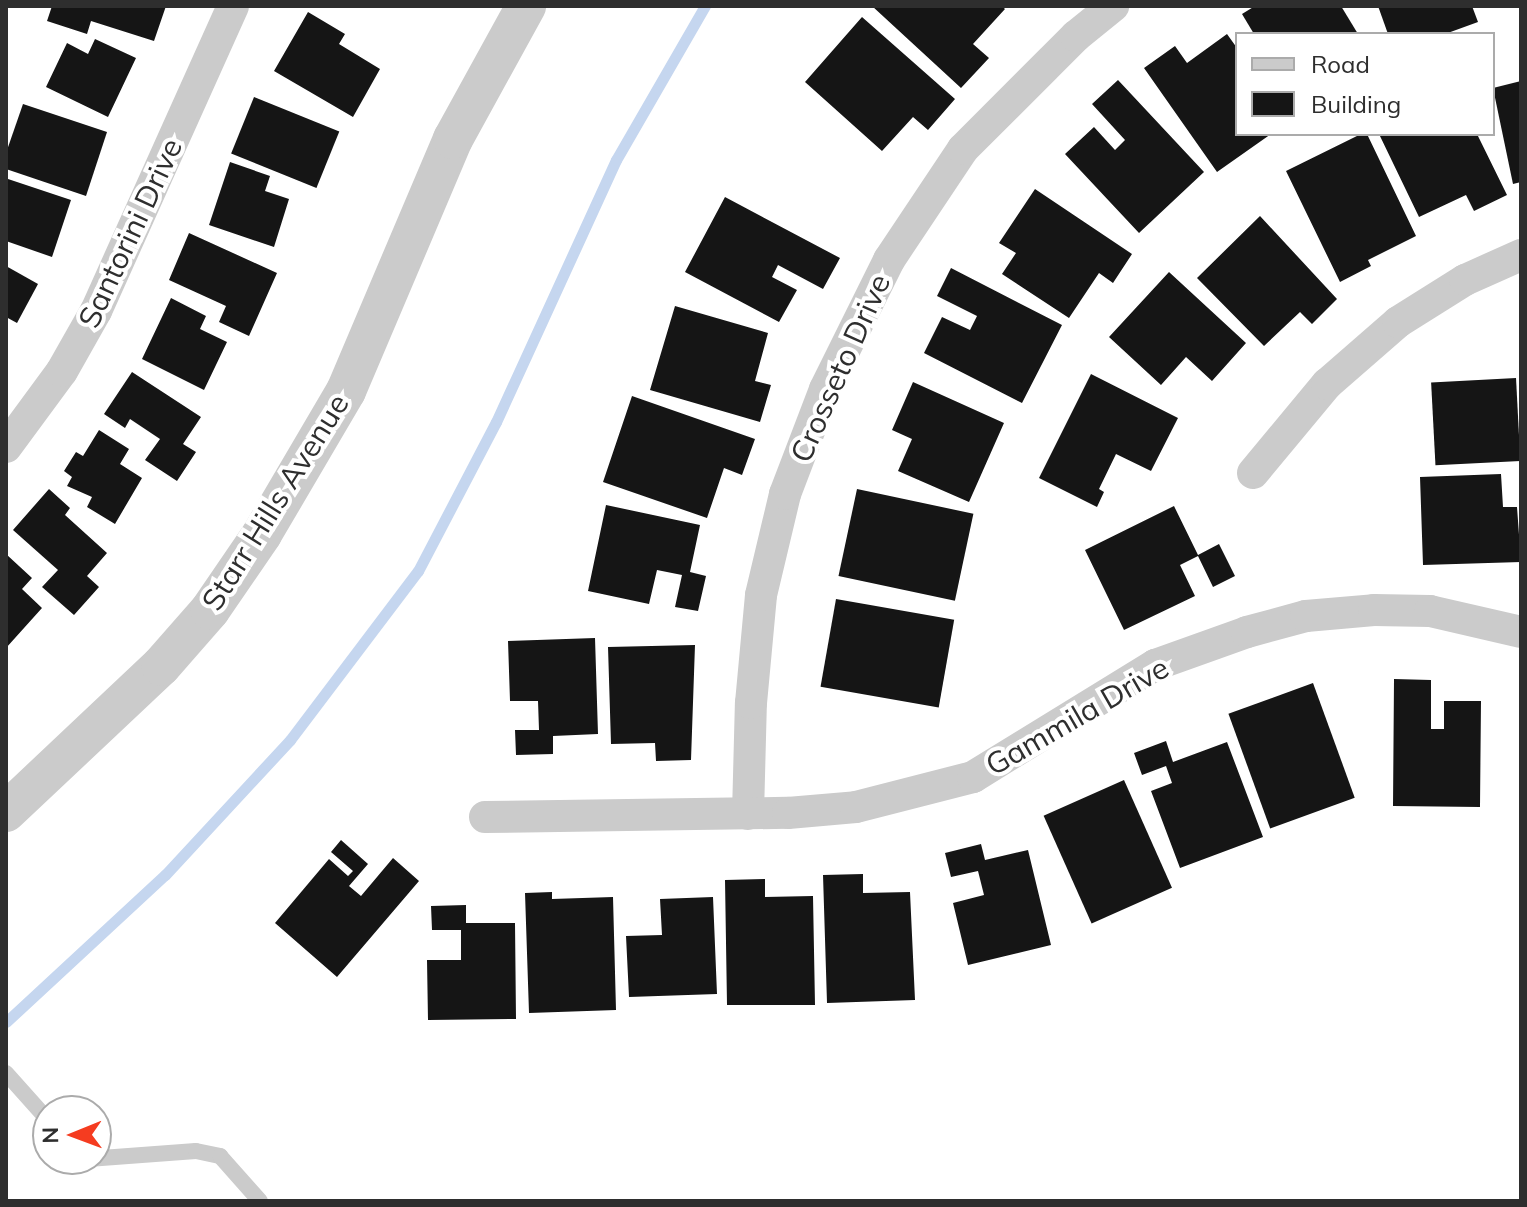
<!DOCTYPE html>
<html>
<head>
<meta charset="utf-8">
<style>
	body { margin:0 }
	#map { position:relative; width:1527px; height:1207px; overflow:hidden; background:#fff; font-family:Mulish,sans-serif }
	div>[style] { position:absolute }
	.stream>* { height:11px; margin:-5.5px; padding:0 5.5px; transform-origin:5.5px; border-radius:5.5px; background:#c5d6ef }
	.building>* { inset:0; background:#151515; transform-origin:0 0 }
	.service>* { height:16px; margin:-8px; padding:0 8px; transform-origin:8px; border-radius:8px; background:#cbcbcb }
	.minor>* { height:32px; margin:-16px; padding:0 16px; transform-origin:16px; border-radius:16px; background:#cbcbcb }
	.tertiary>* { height:40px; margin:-20px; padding:0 20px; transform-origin:20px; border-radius:20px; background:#cbcbcb }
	span { translate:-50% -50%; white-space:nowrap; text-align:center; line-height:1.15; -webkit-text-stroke:8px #fff; paint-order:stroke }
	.street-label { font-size:30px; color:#2e2e2e }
	.frame { position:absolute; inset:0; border:8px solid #2e2e2e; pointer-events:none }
	.legend { position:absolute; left:1235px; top:32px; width:260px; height:104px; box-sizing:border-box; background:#fff; border:2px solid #ababab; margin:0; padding:10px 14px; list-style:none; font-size:24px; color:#2e2e2e }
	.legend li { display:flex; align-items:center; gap:16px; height:40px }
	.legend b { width:40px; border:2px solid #ababab }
	.north { position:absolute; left:32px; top:1095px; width:80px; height:80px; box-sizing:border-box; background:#fff; border:2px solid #ababab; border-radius:50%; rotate:269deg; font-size:22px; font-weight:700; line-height:32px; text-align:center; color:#2e2e2e }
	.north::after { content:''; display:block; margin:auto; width:28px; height:36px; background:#f53c20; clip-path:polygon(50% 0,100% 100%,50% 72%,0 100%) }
</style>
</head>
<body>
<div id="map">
	<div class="stream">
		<i style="left:6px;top:1022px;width:217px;rotate:-42.8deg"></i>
		<i style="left:165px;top:875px;width:184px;rotate:-47.2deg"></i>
		<i style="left:290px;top:740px;width:212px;rotate:-52.9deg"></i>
		<i style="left:418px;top:571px;width:168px;rotate:-62.4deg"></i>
		<i style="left:496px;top:422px;width:288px;rotate:-65.4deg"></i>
		<i style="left:616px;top:160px;width:178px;rotate:-60deg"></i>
	</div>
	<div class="building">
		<i style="clip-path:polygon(52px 6px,166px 6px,154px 41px,91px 21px,87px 34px,47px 21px)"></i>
		<i style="clip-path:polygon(872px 6px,1002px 6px,1005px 9px,973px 44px,989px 58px,961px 88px)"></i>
		<i style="clip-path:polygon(1255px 6px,1341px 6px,1358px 34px,1254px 34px,1242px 14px)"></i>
		<i style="clip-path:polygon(1378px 6px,1472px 6px,1478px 22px,1445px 34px,1388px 34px)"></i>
		<i style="clip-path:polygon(308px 12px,345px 34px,339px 44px,380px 69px,353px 117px,274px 71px)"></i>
		<i style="clip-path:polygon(862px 17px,955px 99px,928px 130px,913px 117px,882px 151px,805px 82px)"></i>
		<i style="clip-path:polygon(1227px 34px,1237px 48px,1237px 134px,1271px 134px,1217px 172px,1144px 68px,1175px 46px,1187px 63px)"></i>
		<i style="clip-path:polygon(95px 39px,136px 58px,108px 117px,46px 87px,67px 43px,88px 54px)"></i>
		<i style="clip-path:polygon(1118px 80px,1204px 172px,1139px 233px,1065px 154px,1094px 127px,1115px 150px,1125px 140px,1092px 104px)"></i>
		<i style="clip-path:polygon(1521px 81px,1521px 182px,1513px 184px,1493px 88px)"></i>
		<i style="left:254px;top:97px;width:92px;height:61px;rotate:22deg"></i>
		<i style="clip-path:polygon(23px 104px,107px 132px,86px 196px,6px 169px,6px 153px)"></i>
		<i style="clip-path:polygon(1361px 134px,1367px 134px,1416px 236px,1368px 260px,1371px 266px,1340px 282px,1286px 171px)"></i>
		<i style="clip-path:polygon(1379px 134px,1477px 134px,1507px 195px,1474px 211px,1466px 195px,1419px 217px)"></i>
		<i style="clip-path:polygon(230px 162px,270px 176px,265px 191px,289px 199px,274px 247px,209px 225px)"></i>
		<i style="clip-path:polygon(8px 179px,71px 200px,52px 257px,6px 241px)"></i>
		<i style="clip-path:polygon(1035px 189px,1132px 254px,1113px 283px,1099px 273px,1069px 318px,1002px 274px,1016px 253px,999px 243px)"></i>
		<i style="clip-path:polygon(725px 197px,840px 258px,823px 289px,778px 265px,772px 277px,797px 290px,779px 322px,685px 272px)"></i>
		<i style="clip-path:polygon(1260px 216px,1337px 299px,1312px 324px,1300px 312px,1264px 346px,1197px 278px)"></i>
		<i style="clip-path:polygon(189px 233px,277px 273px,249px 336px,219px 322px,226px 306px,169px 280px)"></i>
		<i style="clip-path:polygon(6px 266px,38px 284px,17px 323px,6px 317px)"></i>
		<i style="clip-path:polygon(951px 268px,1062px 325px,1022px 403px,924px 353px,942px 317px,970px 330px,977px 316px,937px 296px)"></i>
		<i style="clip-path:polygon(1169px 272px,1246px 343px,1212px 381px,1186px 357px,1161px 385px,1109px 337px)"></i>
		<i style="clip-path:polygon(171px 298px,206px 316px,200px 329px,227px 342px,204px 390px,142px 359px)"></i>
		<i style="clip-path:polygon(675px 306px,768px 333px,755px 381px,771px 385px,760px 422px,650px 390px)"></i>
		<i style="clip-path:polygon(132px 372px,201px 417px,183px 444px,196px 452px,177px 481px,145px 460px,160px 439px,130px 419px,125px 428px,104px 414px)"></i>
		<i style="clip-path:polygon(1091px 374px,1178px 418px,1151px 471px,1116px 454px,1099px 489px,1104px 492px,1097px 507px,1039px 478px)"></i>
		<i style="left:1516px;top:378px;width:83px;height:85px;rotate:87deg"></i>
		<i style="clip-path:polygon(913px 382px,1004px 423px,969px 502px,898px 471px,912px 439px,892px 430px)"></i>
		<i style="clip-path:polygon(632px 396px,755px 439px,742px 475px,724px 468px,707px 518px,603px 482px)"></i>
		<i style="clip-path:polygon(99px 430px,129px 449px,120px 464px,142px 478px,115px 524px,87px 507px,92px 497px,67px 486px,72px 477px,64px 471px,76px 452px,83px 456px)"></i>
		<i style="clip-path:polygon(1501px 474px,1503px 507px,1517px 507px,1521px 562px,1423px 565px,1420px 477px)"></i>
		<i style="clip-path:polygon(49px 489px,70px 508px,65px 515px,107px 553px,87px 576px,99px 587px,74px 615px,42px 587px,58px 570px,13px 530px)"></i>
		<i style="left:857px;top:489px;width:119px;height:89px;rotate:12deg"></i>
		<i style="clip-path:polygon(606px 505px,700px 525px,690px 572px,706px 576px,698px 611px,675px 607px,682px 575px,657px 570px,649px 604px,588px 591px)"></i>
		<i style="clip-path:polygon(1174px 506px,1198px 555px,1219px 544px,1235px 576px,1213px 587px,1198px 556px,1180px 565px,1195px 596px,1124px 630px,1085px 550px)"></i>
		<i style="clip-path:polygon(6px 554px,32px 578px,22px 589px,42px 608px,6px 648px)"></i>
		<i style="left:836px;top:599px;width:120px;height:89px;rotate:10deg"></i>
		<i style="clip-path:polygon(595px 638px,598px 734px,553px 736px,553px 754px,516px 755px,515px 730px,539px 730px,538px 701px,510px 701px,508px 641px)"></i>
		<i style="clip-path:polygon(695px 645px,691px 760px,656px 761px,655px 743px,611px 744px,608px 647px)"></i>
		<i style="clip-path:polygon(1394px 679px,1431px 680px,1431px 729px,1444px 729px,1444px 701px,1481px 701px,1480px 807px,1393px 806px)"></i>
		<i style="left:1313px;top:683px;width:122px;height:90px;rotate:70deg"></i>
		<i style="clip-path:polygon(1166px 741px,1173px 762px,1227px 742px,1263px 837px,1180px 868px,1151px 791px,1172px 783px,1166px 766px,1142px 775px,1134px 753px)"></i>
		<i style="left:1124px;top:780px;width:118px;height:88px;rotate:66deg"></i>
		<i style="clip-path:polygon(341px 840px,368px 864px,349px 886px,361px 896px,393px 858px,419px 881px,337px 977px,275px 923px,329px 859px,348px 876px,353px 871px,331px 852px)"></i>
		<i style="clip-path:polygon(981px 844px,985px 860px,1028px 850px,1051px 945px,968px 965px,953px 903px,984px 895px,978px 871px,951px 877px,945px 853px)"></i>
		<i style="clip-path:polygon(863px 874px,863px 893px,910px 892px,915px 1000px,827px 1003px,823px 875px)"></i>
		<i style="clip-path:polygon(765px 879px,765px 897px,813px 896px,815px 1005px,727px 1005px,725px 880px)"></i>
		<i style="clip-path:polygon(552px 892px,552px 899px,613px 897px,616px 1010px,529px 1013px,525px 893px)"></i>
		<i style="clip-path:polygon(713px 897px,717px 994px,629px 997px,626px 936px,662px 935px,660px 899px)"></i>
		<i style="clip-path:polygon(466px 905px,466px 923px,515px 923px,516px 1019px,428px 1020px,427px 960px,461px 960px,461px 930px,432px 930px,431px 906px)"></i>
	</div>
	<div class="service">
		<i style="left:6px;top:1073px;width:63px;rotate:48.2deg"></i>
		<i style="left:88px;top:1159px;width:108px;rotate:-4.2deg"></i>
		<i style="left:196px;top:1151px;width:25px;rotate:12deg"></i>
		<i style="left:220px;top:1156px;width:60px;rotate:48.4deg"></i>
	</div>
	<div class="minor">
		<i style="left:6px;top:447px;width:94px;rotate:-53.6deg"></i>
		<i style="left:62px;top:371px;width:69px;rotate:-60.5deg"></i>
		<i style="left:96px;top:311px;width:334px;rotate:-65.8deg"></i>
		<i style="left:1253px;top:473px;width:116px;rotate:-50.3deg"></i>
		<i style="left:1327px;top:384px;width:94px;rotate:-41.1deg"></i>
		<i style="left:1398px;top:322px;width:79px;rotate:-32.1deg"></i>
		<i style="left:1465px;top:280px;width:61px;rotate:-24.1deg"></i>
		<i style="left:748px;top:814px;width:111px;rotate:-88.5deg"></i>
		<i style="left:751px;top:703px;width:108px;rotate:-84.7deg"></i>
		<i style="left:761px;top:595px;width:104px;rotate:-76.6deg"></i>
		<i style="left:785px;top:494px;width:112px;rotate:-69.1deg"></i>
		<i style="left:825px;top:389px;width:144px;rotate:-63.6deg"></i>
		<i style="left:889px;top:260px;width:133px;rotate:-56.3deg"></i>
		<i style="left:963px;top:149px;width:160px;rotate:-45deg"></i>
		<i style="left:1076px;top:36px;width:48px;rotate:-39deg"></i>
		<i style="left:485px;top:817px;width:303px;rotate:-0.8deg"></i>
		<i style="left:788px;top:813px;width:68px;rotate:-5deg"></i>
		<i style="left:856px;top:807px;width:121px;rotate:-14.4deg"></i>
		<i style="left:973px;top:777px;width:214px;rotate:-31.6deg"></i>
		<i style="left:1155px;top:665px;width:98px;rotate:-19.7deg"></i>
		<i style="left:1247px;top:632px;width:61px;rotate:-15.2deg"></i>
		<i style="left:1306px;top:616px;width:68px;rotate:-5deg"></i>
		<i style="left:1374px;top:610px;width:56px;rotate:1deg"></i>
		<i style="left:1430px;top:611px;width:93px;rotate:13deg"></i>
	</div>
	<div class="tertiary">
		<i style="left:6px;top:812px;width:213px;rotate:-43.3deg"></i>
		<i style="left:161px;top:666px;width:74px;rotate:-48.8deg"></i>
		<i style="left:210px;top:610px;width:92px;rotate:-55.6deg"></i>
		<i style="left:262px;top:534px;width:166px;rotate:-59.6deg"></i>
		<i style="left:346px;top:391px;width:274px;rotate:-67deg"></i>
		<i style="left:453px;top:139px;width:152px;rotate:-61.2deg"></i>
	</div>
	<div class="street-label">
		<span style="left:130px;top:233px;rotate:-65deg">Santorini Drive</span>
		<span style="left:840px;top:368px;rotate:-66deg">Crosseto Drive</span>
		<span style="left:275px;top:502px;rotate:-58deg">Starr Hills Avenue</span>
		<span style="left:1077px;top:716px;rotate:-30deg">Gammila Drive</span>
	</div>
	<div class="frame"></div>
	<ul class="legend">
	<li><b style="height:10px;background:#cbcbcb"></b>Road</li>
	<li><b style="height:22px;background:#151515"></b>Building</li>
	</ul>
	<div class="north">N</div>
</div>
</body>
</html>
